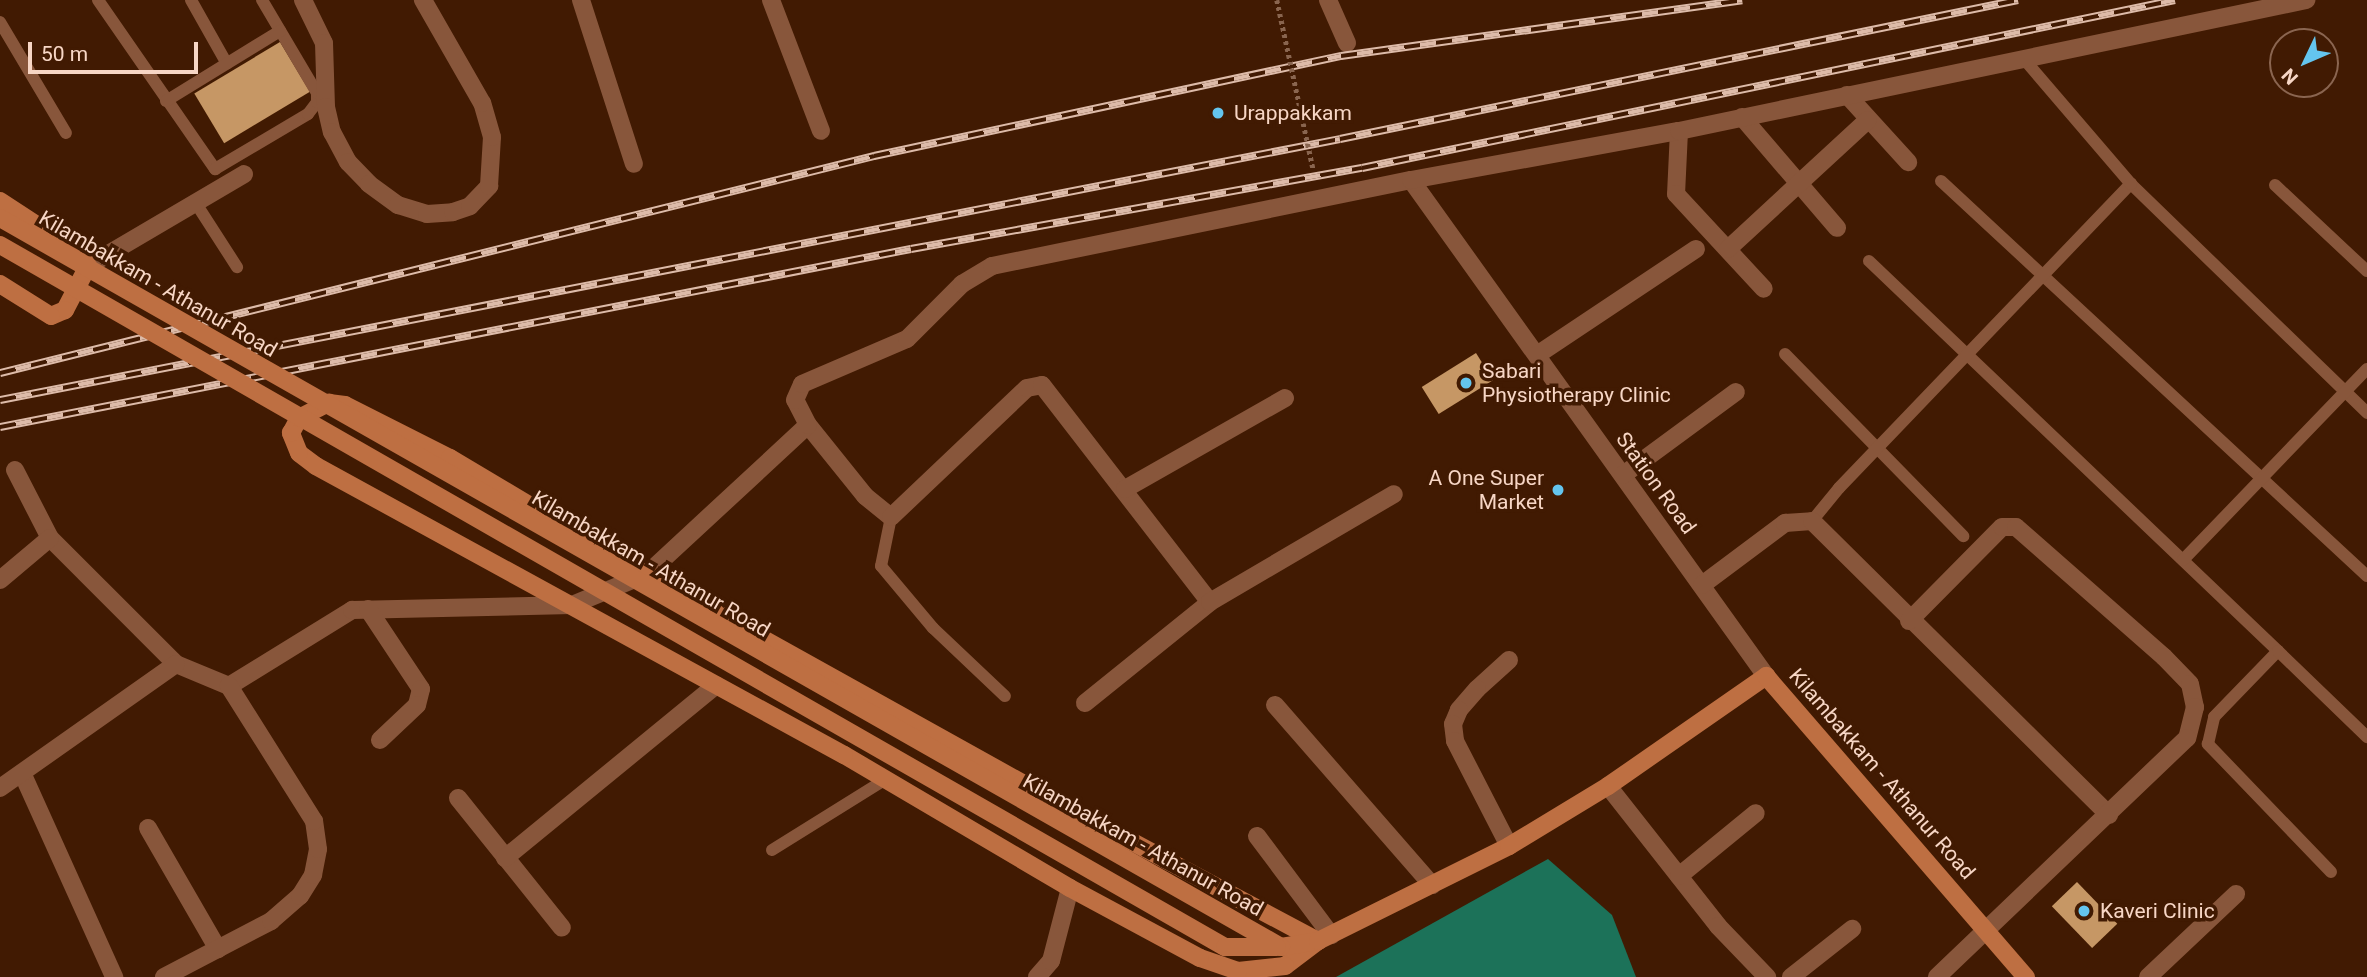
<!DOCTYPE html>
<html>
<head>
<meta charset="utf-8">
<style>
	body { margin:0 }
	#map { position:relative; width:2367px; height:977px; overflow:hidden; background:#411a02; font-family:Roboto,sans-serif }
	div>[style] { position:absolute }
	.water>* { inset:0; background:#1c7259 }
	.building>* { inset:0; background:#c69765; transform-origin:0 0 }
	.lane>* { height:12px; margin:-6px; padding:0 6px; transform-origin:6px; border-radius:6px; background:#88563b }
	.street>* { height:18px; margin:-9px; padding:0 9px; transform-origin:9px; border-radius:9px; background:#88563b }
	.secondary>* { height:18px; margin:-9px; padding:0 9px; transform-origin:9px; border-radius:9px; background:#be6f42 }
	.rail>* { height:8px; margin-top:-4px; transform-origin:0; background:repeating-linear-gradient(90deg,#411a02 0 16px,#ddbba9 0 32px); box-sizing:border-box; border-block:2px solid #ddbba9 }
	.path-bridge>* { height:4.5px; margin-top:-2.25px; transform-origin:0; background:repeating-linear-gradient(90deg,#89654f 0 3.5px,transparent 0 7px) }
	.secondary-bridge>* { height:18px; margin:-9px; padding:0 9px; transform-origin:9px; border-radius:9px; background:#be6f42 }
	.dots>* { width:19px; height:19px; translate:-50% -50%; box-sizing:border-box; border:4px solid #411a02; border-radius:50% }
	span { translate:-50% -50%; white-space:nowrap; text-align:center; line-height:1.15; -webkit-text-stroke:7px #411a02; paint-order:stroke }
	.poi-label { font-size:21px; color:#f7d6c5 }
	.left { translate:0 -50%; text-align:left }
	.right { translate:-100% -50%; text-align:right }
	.street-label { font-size:21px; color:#f7d6c5 }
	.north { position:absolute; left:2269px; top:28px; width:70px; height:70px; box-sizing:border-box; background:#411a02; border:2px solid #8a6550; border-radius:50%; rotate:226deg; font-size:19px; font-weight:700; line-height:28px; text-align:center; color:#f7d6c5 }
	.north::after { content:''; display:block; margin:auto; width:24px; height:32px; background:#64c5ee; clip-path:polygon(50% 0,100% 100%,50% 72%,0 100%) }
	.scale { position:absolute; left:28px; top:42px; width:170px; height:32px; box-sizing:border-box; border:4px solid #f7d6c5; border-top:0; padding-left:9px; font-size:21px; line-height:24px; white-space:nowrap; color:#f7d6c5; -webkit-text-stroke:5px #411a02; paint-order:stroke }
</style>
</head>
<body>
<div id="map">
	<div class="water">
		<i style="clip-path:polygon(1548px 859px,1612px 915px,1636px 977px,1336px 977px)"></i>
	</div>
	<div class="building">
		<i style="left:280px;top:42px;width:58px;height:100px;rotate:59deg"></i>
		<i style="left:1476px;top:353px;width:32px;height:64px;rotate:58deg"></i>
		<i style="left:2077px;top:882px;width:58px;height:35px;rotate:46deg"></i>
	</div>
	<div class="lane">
		<i style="left:98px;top:0;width:206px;rotate:55.3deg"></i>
		<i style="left:215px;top:169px;width:108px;rotate:-30.6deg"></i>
		<i style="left:308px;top:114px;width:15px;rotate:-53deg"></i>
		<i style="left:317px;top:102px;width:9px;rotate:-90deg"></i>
		<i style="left:317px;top:93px;width:108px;rotate:-120.6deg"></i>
		<i style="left:191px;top:0;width:73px;rotate:60.6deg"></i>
		<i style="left:0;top:22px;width:129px;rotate:59.3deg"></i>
		<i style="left:166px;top:101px;width:134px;rotate:-31.6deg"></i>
		<i style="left:1941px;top:181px;width:581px;rotate:42.84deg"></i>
		<i style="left:2131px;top:184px;width:329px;rotate:44.1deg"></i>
		<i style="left:2275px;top:185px;width:126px;rotate:43.1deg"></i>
		<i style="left:197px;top:205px;width:74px;rotate:57.2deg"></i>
		<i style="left:1869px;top:261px;width:565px;rotate:43.64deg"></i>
		<i style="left:1785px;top:354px;width:255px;rotate:45.6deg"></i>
		<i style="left:891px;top:517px;width:50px;rotate:101.5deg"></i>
		<i style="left:881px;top:566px;width:81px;rotate:50deg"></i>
		<i style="left:933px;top:628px;width:99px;rotate:43.4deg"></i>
		<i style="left:1812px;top:521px;width:43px;rotate:-50.7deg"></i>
		<i style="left:1839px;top:488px;width:422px;rotate:-46.2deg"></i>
		<i style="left:2131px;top:184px;width:167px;rotate:-130.6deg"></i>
		<i style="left:2183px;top:560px;width:265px;rotate:-46.1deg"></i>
		<i style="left:772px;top:850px;width:131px;rotate:-31.9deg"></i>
		<i style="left:2331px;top:872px;width:178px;rotate:-133.9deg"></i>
		<i style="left:2208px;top:744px;width:28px;rotate:-77deg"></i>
		<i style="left:2214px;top:717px;width:92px;rotate:-45.9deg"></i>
		<i style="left:2278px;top:651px;width:124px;rotate:44deg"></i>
	</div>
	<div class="street">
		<i style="left:303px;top:0;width:48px;rotate:64deg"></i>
		<i style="left:324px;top:43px;width:64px;rotate:88.2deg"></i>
		<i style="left:326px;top:107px;width:26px;rotate:77deg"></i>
		<i style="left:332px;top:132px;width:34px;rotate:62deg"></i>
		<i style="left:348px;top:162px;width:30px;rotate:46deg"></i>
		<i style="left:369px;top:184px;width:36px;rotate:36deg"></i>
		<i style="left:398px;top:205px;width:30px;rotate:17deg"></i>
		<i style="left:427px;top:214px;width:26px;rotate:-4deg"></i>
		<i style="left:453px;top:212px;width:18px;rotate:-19deg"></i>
		<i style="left:470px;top:206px;width:28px;rotate:-46deg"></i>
		<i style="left:489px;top:186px;width:49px;rotate:-86.5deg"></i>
		<i style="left:492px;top:137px;width:35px;rotate:-106deg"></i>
		<i style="left:482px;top:103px;width:119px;rotate:-119.8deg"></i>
		<i style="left:581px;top:0;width:172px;rotate:72.1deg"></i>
		<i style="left:771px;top:0;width:140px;rotate:69.1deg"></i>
		<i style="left:1328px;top:0;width:47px;rotate:66.2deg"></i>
		<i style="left:1847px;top:95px;width:91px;rotate:47.7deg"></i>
		<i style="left:1742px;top:117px;width:146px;rotate:49.4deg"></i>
		<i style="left:1679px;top:131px;width:63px;rotate:92.7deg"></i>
		<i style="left:1676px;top:194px;width:129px;rotate:47.2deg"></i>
		<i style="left:1411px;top:180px;width:610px;rotate:54.41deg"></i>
		<i style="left:1728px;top:249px;width:190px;rotate:-42.7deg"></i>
		<i style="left:88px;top:266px;width:181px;rotate:-30.5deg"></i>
		<i style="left:1537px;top:355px;width:191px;rotate:-33.7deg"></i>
		<i style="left:808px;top:425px;width:91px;rotate:51.2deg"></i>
		<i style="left:865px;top:496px;width:33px;rotate:39deg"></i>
		<i style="left:891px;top:517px;width:187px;rotate:-43.5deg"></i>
		<i style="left:1027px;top:388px;width:15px;rotate:-11deg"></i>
		<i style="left:1042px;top:385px;width:274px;rotate:52.3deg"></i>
		<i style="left:15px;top:470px;width:76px;rotate:62.8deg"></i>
		<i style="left:50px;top:538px;width:178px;rotate:45deg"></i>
		<i style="left:176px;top:664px;width:57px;rotate:22.5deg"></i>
		<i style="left:229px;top:686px;width:145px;rotate:-31.7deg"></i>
		<i style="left:352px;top:610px;width:220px;rotate:-1.3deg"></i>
		<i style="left:572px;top:605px;width:81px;rotate:-22.5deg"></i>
		<i style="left:647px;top:574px;width:219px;rotate:-42.8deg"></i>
		<i style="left:808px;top:425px;width:28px;rotate:-117deg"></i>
		<i style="left:795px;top:400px;width:17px;rotate:-66deg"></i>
		<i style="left:802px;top:384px;width:114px;rotate:-23.2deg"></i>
		<i style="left:907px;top:339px;width:78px;rotate:-45deg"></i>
		<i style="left:962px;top:284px;width:35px;rotate:-31deg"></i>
		<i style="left:992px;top:266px;width:428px;rotate:-11.6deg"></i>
		<i style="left:1411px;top:180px;width:272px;rotate:-10.4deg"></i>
		<i style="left:1679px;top:131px;width:641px;rotate:-11.8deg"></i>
		<i style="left:1623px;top:475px;width:140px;rotate:-36.3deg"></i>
		<i style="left:1125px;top:489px;width:184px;rotate:-29.6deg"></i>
		<i style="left:0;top:580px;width:65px;rotate:-40deg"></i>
		<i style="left:1702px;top:585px;width:104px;rotate:-36.8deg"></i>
		<i style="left:1785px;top:523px;width:27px;rotate:-4deg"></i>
		<i style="left:1812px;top:521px;width:418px;rotate:44.7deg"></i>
		<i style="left:368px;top:609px;width:96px;rotate:56.5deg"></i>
		<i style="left:421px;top:689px;width:16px;rotate:104deg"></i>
		<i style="left:417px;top:705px;width:51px;rotate:136.6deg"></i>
		<i style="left:1909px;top:621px;width:132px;rotate:-45.3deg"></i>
		<i style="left:2002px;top:527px;width:14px"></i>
		<i style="left:2016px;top:527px;width:197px;rotate:41.3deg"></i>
		<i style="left:2164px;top:657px;width:37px;rotate:46deg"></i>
		<i style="left:2190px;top:684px;width:24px;rotate:78deg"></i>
		<i style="left:2195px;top:707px;width:32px;rotate:104deg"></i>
		<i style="left:2187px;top:738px;width:346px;rotate:136.3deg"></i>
		<i style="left:1509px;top:660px;width:43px;rotate:137.8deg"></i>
		<i style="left:1477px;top:689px;width:28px;rotate:131deg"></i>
		<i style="left:1459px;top:710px;width:15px;rotate:113deg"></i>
		<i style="left:1453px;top:724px;width:17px;rotate:83deg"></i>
		<i style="left:1455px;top:741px;width:118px;rotate:62.8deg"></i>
		<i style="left:1085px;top:703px;width:161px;rotate:-38.9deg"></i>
		<i style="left:1210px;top:602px;width:213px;rotate:-30.4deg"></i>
		<i style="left:1275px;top:705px;width:239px;rotate:48.9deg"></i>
		<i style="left:23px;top:775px;width:222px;rotate:65.7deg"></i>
		<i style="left:1608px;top:786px;width:178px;rotate:51.8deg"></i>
		<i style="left:1718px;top:926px;width:71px;rotate:46.1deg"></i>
		<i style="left:0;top:788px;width:215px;rotate:-35.2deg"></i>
		<i style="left:458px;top:798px;width:166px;rotate:51.3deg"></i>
		<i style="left:148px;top:828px;width:140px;rotate:60deg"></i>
		<i style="left:1257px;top:836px;width:124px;rotate:53.2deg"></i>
		<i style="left:505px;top:858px;width:273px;rotate:-39.3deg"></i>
		<i style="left:1679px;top:876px;width:99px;rotate:-39.3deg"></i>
		<i style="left:164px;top:977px;width:121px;rotate:-27.6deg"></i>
		<i style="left:271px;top:921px;width:38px;rotate:-41deg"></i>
		<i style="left:300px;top:896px;width:25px;rotate:-58deg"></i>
		<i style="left:313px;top:875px;width:26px;rotate:-79deg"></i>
		<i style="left:318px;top:849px;width:28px;rotate:-98deg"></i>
		<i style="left:314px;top:821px;width:160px;rotate:-122.2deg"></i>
		<i style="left:1037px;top:977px;width:21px;rotate:-49deg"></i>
		<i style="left:1051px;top:961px;width:75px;rotate:-75.4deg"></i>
		<i style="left:1791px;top:977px;width:78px;rotate:-38.2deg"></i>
		<i style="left:2148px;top:977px;width:121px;rotate:-43.3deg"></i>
	</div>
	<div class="secondary">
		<i style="left:0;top:201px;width:90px;rotate:33.2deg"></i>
		<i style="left:75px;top:250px;width:21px;rotate:51deg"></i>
		<i style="left:88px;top:266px;width:50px;rotate:117.6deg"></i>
		<i style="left:65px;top:310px;width:15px;rotate:157deg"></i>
		<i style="left:51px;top:316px;width:60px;rotate:-147.9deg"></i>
		<i style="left:329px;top:403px;width:16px;rotate:7deg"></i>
		<i style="left:345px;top:405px;width:118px;rotate:26.8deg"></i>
		<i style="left:450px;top:458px;width:193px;rotate:30.8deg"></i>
		<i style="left:616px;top:557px;width:465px;rotate:29.1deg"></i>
		<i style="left:1022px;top:783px;width:336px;rotate:28.1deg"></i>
		<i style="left:1318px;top:941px;width:41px;rotate:142.9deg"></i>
		<i style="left:1285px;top:966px;width:47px;rotate:173.9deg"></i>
		<i style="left:1238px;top:971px;width:40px;rotate:-161.1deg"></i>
		<i style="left:1200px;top:958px;width:148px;rotate:-151.7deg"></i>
		<i style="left:1070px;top:888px;width:262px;rotate:-149.5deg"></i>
		<i style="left:844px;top:755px;width:602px;rotate:-151.31deg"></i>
		<i style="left:316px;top:466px;width:21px;rotate:-143deg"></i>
		<i style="left:299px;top:453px;width:22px;rotate:-112deg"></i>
		<i style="left:291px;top:433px;width:17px;rotate:-62deg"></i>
		<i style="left:299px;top:418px;width:34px;rotate:-27deg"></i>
		<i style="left:1281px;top:947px;width:37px;rotate:-9deg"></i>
		<i style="left:1318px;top:941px;width:213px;rotate:-26.4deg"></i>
		<i style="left:1509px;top:846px;width:116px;rotate:-31.2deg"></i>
		<i style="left:1608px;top:786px;width:193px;rotate:-34.8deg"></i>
		<i style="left:1766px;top:676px;width:398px;rotate:49.2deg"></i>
	</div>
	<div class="rail">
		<i style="left:0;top:373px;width:901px;rotate:-13.94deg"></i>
		<i style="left:874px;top:156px;width:478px;rotate:-12.1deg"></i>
		<i style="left:1341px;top:56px;width:405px;rotate:-7.9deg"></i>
		<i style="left:0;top:400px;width:1365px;rotate:-11.02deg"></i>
		<i style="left:1340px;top:139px;width:692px;rotate:-11.59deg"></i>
		<i style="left:0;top:427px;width:928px;rotate:-11.06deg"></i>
		<i style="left:911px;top:249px;width:458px;rotate:-10.2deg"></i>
		<i style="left:1362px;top:168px;width:830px;rotate:-11.68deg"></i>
	</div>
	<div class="path-bridge">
		<i style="left:1277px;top:0;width:172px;rotate:77.9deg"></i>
	</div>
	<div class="secondary-bridge">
		<i style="left:0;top:218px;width:1474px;rotate:29.64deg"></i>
		<i style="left:0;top:245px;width:1412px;rotate:29.82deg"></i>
		<i style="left:1225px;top:947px;width:52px"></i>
	</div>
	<div class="dots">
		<i style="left:1218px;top:113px;background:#64c5ee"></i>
		<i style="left:1466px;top:383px;background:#64c5ee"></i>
		<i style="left:1558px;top:490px;background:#64c5ee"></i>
		<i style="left:2084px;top:911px;background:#64c5ee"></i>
	</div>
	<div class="poi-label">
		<span class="left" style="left:1234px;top:113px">Urappakkam</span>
		<span class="left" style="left:1482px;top:383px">Sabari<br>Physiotherapy Clinic</span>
		<span class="right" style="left:1544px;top:490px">A One Super<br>Market</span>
		<span class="left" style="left:2100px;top:911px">Kaveri Clinic</span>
	</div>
	<div class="street-label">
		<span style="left:158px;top:284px;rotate:30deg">Kilambakkam - Athanur Road</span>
		<span style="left:1656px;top:483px;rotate:54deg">Station Road</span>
		<span style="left:651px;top:564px;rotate:30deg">Kilambakkam - Athanur Road</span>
		<span style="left:1882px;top:774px;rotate:49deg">Kilambakkam - Athanur Road</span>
		<span style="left:1143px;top:845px;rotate:29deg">Kilambakkam - Athanur Road</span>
	</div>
	<div class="north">N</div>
	<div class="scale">50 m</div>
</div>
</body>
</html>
